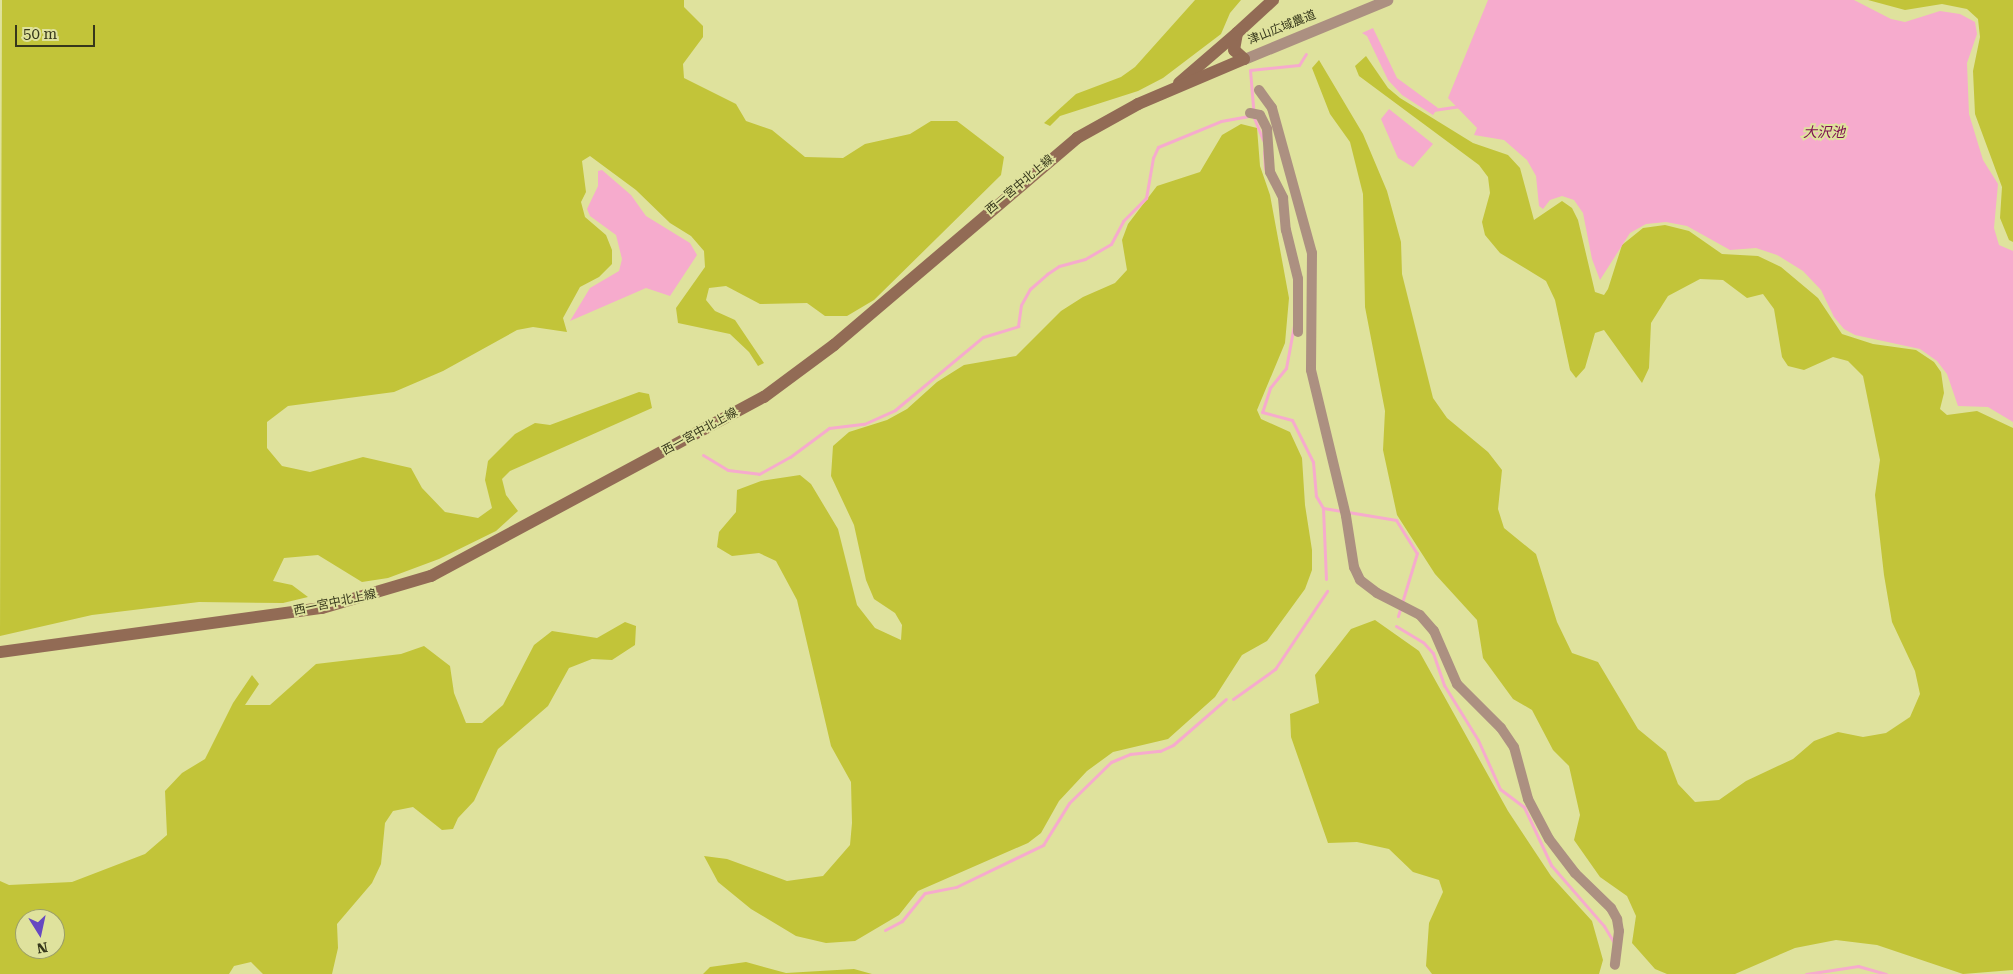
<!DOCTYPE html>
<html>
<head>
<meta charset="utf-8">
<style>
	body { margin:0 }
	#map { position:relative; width:2013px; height:974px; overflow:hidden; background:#dfe29d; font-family:"Roboto Serif","Noto Sans JP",serif }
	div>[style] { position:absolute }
	.green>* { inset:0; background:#c2c439 }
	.water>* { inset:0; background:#f6abcd }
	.stream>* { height:3px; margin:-1.5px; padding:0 1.5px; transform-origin:1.5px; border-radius:1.5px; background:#f6abcd }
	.minor>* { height:10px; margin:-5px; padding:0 5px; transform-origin:5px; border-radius:5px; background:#ac9081 }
	.tertiary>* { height:11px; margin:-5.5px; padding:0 5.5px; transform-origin:5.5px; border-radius:5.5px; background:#ac9081 }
	.secondary>* { height:12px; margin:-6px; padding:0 6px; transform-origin:6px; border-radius:6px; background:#926b55 }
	span { translate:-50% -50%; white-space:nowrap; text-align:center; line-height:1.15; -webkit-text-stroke:4px #dfe29d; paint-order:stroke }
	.street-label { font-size:12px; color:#36371b }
	.water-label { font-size:14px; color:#7c0c50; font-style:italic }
	.north { position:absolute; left:15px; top:909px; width:50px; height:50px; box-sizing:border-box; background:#dfe29d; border:1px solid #9b9e69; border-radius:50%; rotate:170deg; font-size:14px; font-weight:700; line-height:20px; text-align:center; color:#36371b }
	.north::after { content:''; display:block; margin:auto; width:18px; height:22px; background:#6748c1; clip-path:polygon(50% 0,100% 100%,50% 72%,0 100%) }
	.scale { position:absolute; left:15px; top:25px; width:80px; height:22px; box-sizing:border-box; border:2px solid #36371b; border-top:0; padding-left:6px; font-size:15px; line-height:18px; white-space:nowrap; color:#36371b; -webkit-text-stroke:4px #dfe29d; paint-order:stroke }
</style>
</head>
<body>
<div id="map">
	<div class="green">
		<i style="clip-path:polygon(2px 0,684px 0,684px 7px,703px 26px,703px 37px,683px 64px,684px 78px,736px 104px,746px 121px,772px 130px,805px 157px,843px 158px,865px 144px,910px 134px,931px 121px,957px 121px,1004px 157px,1001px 175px,874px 300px,847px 316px,825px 316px,807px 303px,760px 304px,726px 286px,709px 288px,706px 300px,715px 311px,735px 320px,764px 363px,758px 366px,749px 352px,730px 334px,678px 323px,676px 308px,705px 267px,704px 251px,691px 236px,670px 223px,636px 190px,590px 156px,582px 161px,586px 192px,581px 202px,585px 217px,606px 235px,612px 250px,612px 264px,599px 277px,580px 287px,563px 318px,567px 332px,533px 327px,517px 330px,443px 371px,394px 392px,288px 406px,267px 422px,267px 448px,282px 466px,310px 472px,363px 457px,411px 468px,422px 488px,445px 512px,478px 518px,492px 508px,485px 480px,488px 461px,515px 434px,535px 423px,550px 425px,639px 392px,649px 394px,652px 408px,510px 471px,502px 479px,506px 495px,518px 511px,496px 531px,439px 559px,388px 578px,362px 582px,318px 555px,284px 558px,273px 581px,292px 585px,308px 597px,283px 603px,199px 602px,92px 615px,0 636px)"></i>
		<i style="clip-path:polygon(1195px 0,1241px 0,1230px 13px,1221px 34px,1163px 78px,1138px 91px,1060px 116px,1050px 126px,1044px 123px,1076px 94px,1121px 77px,1135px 67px)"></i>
		<i style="clip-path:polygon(1868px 0,2013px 0,2013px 242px,2009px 240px,2000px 218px,2002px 187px,1975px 114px,1973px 71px,1980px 37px,1978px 19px,1967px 9px,1942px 4px,1905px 10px)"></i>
		<i style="clip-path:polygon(1366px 56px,1388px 88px,1400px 98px,1473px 143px,1508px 155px,1520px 168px,1534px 220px,1562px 201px,1572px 208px,1578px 220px,1595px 292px,1604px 295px,1608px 289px,1622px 245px,1643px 228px,1665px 225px,1689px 231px,1722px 254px,1758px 256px,1781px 267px,1818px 298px,1842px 334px,1873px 344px,1916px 350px,1934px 362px,1941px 372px,1944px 393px,1940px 409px,1947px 415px,1977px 411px,2013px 428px,2013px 970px,1963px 974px,1877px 945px,1836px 940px,1795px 948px,1735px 974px,1667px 974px,1655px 969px,1632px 943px,1636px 916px,1627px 896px,1600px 877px,1574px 840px,1580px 815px,1569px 766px,1553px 750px,1532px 710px,1513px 699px,1483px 658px,1477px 620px,1435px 574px,1397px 515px,1383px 450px,1385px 411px,1365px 307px,1363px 194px,1350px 142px,1330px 114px,1312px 68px,1319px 60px,1363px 134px,1387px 191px,1401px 242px,1402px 274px,1433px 398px,1447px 418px,1488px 452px,1502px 470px,1498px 509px,1504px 528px,1536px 554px,1557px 622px,1572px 653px,1598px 662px,1638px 729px,1666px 752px,1678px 784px,1695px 802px,1719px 800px,1746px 781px,1793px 759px,1814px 741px,1838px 732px,1863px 737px,1886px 733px,1910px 717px,1920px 694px,1915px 671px,1892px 622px,1884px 575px,1875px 495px,1880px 460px,1863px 376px,1848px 361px,1833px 357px,1804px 370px,1788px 366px,1782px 357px,1774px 309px,1763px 294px,1747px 298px,1723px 280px,1700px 279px,1668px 296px,1651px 323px,1649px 368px,1642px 383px,1604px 330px,1595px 333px,1585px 368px,1576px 378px,1570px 370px,1555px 300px,1546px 281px,1500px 253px,1485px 235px,1482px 222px,1490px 193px,1488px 177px,1479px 165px,1359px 76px,1355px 66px)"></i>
		<i style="clip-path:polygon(1241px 124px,1257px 128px,1260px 166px,1270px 195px,1289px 298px,1285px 343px,1257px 410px,1261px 419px,1290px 432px,1302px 458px,1305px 505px,1312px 550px,1312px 570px,1305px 589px,1267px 641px,1242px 655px,1215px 697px,1168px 739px,1113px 752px,1087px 771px,1059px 801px,1041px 833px,1028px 843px,918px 891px,899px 915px,855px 941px,826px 943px,796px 936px,751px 909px,718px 882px,704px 856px,727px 859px,787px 881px,823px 876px,850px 845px,852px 823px,851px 782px,831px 746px,797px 600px,776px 561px,759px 553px,732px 556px,717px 547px,719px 532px,736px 512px,737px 490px,761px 481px,800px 475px,811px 484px,838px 529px,857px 605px,875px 628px,901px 640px,902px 625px,895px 613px,874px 599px,866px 580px,854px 525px,831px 476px,833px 446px,849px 432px,887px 420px,907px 409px,937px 382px,964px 365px,1016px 356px,1061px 311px,1083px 297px,1115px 283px,1127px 270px,1122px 240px,1128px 224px,1157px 186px,1200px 172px,1222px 135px)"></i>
		<i style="clip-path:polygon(1375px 620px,1419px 651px,1508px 811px,1551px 876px,1592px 921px,1603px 960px,1599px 974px,1432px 974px,1426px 966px,1429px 923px,1443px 892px,1439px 880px,1413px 872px,1389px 849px,1357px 842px,1328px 843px,1291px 737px,1290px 714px,1319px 703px,1315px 675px,1351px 629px)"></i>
		<i style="clip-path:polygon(evenodd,625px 622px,636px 626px,635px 645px,612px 660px,592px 659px,569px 668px,548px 706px,498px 749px,474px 801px,458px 818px,453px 829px,442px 830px,413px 807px,393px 811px,385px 823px,381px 864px,372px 883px,337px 924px,338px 948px,332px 974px,263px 974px,251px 962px,234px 966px,229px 974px,0 974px,0 881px,9px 885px,72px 882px,145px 854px,167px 835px,165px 791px,182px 773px,205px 759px,233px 703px,252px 675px,259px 684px,245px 705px,270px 705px,316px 664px,401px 654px,424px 646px,450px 666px,454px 693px,466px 723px,482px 723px,503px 705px,534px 645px,552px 631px,597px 638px,625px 622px,25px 919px,55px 919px,55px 949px,25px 949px,25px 919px)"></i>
		<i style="clip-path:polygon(746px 962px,786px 973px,854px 969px,872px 974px,703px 974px,710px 967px)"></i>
	</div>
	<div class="water">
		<i style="clip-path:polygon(1488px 0,1854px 0,1891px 19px,1905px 22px,1940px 11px,1960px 14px,1975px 22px,1977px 34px,1967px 63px,1969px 114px,1983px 160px,1998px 184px,1994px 228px,1999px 245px,2013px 251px,2013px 422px,1988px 407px,1958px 406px,1947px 374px,1937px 361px,1920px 349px,1855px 335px,1844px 329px,1834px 317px,1821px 290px,1803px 271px,1777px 255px,1756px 248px,1730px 250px,1687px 226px,1666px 222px,1646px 224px,1630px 233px,1600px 280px,1592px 259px,1583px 213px,1574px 200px,1562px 196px,1550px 200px,1543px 209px,1539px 206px,1536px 176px,1527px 160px,1504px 140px,1474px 135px,1477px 128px,1448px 98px)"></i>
		<i style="clip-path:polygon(1373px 28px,1397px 78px,1438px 108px,1433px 115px,1402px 95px,1388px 80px,1367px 36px,1362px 33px)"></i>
		<i style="clip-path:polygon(1389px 109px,1433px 144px,1413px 167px,1398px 158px,1381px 119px)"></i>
		<i style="clip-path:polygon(602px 170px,631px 195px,646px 216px,690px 243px,697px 255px,670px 296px,646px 288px,570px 321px,590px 288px,619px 271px,622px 259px,616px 235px,590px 216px,587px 209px,598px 186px,598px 171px)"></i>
	</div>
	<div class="stream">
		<i style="left:1433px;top:110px;width:28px;rotate:-8deg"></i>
		<i style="left:1263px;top:140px;width:24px;rotate:-112deg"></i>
		<i style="left:1254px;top:118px;width:48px;rotate:-94.8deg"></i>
		<i style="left:1250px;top:70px;width:49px;rotate:-5.8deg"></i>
		<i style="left:1299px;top:65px;width:13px;rotate:-58deg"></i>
		<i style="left:1264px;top:151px;width:18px;rotate:87deg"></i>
		<i style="left:1294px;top:325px;width:44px;rotate:100.5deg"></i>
		<i style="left:1286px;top:368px;width:26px;rotate:129deg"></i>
		<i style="left:1270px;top:388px;width:25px;rotate:108deg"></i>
		<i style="left:1262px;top:412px;width:31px;rotate:15deg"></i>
		<i style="left:1292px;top:420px;width:47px;rotate:63.4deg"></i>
		<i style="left:1313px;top:462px;width:34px;rotate:85deg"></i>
		<i style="left:1316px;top:496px;width:14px;rotate:60deg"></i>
		<i style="left:1323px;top:508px;width:71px;rotate:87.6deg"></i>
		<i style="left:703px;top:455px;width:29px;rotate:31deg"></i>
		<i style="left:728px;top:470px;width:31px;rotate:7deg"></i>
		<i style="left:759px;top:474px;width:35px;rotate:-29deg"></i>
		<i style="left:790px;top:457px;width:49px;rotate:-36.6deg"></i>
		<i style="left:829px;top:428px;width:35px;rotate:-7deg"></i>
		<i style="left:864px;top:424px;width:34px;rotate:-24deg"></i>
		<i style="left:895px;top:410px;width:114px;rotate:-39.7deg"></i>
		<i style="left:983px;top:337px;width:37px;rotate:-17deg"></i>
		<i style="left:1018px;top:326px;width:21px;rotate:-82deg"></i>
		<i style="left:1021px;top:305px;width:18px;rotate:-61deg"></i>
		<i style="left:1030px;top:289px;width:23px;rotate:-41deg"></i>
		<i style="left:1047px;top:274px;width:14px;rotate:-34deg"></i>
		<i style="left:1059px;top:266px;width:27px;rotate:-15deg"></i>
		<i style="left:1085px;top:259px;width:30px;rotate:-30deg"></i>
		<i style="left:1111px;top:244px;width:26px;rotate:-62deg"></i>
		<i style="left:1123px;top:221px;width:33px;rotate:-45deg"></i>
		<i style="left:1146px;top:198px;width:41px;rotate:-80.1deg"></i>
		<i style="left:1153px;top:158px;width:12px;rotate:-66deg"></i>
		<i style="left:1158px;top:147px;width:68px;rotate:-22.4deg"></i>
		<i style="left:1221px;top:121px;width:27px;rotate:-10deg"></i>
		<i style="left:1323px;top:508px;width:19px;rotate:9deg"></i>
		<i style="left:1348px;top:512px;width:49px;rotate:9.5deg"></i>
		<i style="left:1396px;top:520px;width:39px;rotate:58deg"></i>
		<i style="left:1417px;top:553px;width:66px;rotate:106.8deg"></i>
		<i style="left:1396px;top:626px;width:31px;rotate:31deg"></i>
		<i style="left:1423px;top:642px;width:15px;rotate:48deg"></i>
		<i style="left:1433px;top:653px;width:34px;rotate:71deg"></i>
		<i style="left:1444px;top:685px;width:65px;rotate:58.3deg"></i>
		<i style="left:1478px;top:740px;width:54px;rotate:65.8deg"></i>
		<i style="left:1500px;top:789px;width:30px;rotate:37deg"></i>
		<i style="left:1524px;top:807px;width:64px;rotate:65deg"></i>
		<i style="left:1551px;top:865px;width:81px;rotate:49deg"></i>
		<i style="left:1604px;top:926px;width:21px;rotate:59deg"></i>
		<i style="left:1233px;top:699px;width:52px;rotate:-35.5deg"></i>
		<i style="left:1275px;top:669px;width:94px;rotate:-56.3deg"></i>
		<i style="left:885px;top:930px;width:19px;rotate:-28deg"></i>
		<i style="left:902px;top:921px;width:36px;rotate:-51deg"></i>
		<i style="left:925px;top:893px;width:32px;rotate:-11deg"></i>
		<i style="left:956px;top:887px;width:97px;rotate:-25.8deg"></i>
		<i style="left:1043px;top:845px;width:49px;rotate:-58.2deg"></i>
		<i style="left:1069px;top:803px;width:59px;rotate:-44.3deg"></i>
		<i style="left:1111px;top:762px;width:21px;rotate:-23deg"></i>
		<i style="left:1130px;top:754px;width:30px;rotate:-6deg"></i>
		<i style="left:1160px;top:751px;width:14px;rotate:-25deg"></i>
		<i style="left:1173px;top:745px;width:70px;rotate:-41deg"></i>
		<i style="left:1806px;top:974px;width:53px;rotate:-8.7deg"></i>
		<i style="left:1858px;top:966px;width:29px;rotate:16deg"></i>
	</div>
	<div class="minor">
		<i style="left:1259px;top:90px;width:22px;rotate:54deg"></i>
		<i style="left:1272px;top:108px;width:150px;rotate:74.6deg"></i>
		<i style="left:1312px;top:253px;width:117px;rotate:90.5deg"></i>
		<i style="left:1311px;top:370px;width:150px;rotate:76.5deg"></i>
		<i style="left:1346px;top:516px;width:52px;rotate:81.1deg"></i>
		<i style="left:1354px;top:567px;width:14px;rotate:65deg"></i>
		<i style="left:1360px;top:580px;width:21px;rotate:37deg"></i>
		<i style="left:1377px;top:593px;width:48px;rotate:27.1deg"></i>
		<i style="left:1420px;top:615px;width:21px;rotate:49deg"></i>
		<i style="left:1434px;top:631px;width:58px;rotate:66.5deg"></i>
		<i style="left:1457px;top:684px;width:62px;rotate:45deg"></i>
		<i style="left:1501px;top:728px;width:23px;rotate:56deg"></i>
		<i style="left:1514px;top:747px;width:54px;rotate:74.9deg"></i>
		<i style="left:1528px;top:799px;width:45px;rotate:62.3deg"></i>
		<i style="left:1549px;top:839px;width:43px;rotate:52.6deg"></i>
		<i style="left:1575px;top:873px;width:50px;rotate:44.2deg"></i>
		<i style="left:1611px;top:908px;width:13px;rotate:61deg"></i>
		<i style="left:1617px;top:919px;width:12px;rotate:81deg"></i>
		<i style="left:1619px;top:931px;width:34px;rotate:97deg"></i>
		<i style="left:1250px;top:113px;width:10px;rotate:11deg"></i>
		<i style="left:1260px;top:115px;width:16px;rotate:63deg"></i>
		<i style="left:1267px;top:129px;width:43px;rotate:86deg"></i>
		<i style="left:1270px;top:172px;width:29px;rotate:63deg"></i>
		<i style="left:1283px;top:198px;width:32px;rotate:85deg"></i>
		<i style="left:1286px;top:230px;width:50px;rotate:76.2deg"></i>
		<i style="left:1298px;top:279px;width:53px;rotate:90deg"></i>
	</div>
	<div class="tertiary">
		<i style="left:1244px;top:59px;width:155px;rotate:-22.4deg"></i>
	</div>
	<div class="secondary">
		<i style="left:1244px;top:59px;width:13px;rotate:-138deg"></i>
		<i style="left:1234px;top:50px;width:17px;rotate:-80deg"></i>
		<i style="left:1237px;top:33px;width:49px;rotate:-42.5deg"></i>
		<i style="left:1179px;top:83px;width:77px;rotate:-40.8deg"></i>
		<i style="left:0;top:652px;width:325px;rotate:-7.8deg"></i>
		<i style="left:322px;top:608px;width:114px;rotate:-16.4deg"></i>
		<i style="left:431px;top:576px;width:378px;rotate:-28.3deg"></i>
		<i style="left:764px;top:397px;width:87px;rotate:-36.6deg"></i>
		<i style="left:834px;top:345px;width:319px;rotate:-40.4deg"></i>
		<i style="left:1077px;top:138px;width:70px;rotate:-29.1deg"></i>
		<i style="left:1138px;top:104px;width:115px;rotate:-23deg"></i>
	</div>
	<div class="street-label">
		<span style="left:1282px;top:28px;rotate:-22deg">津山広域農道</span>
		<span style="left:1020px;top:185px;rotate:-40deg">西一宮中北上線</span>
		<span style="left:700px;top:432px;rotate:-29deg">西一宮中北上線</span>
		<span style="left:335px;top:603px;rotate:-12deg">西一宮中北上線</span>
	</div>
	<div class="water-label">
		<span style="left:1824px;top:132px">大沢池</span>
	</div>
	<div class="north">N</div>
	<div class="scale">50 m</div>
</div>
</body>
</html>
